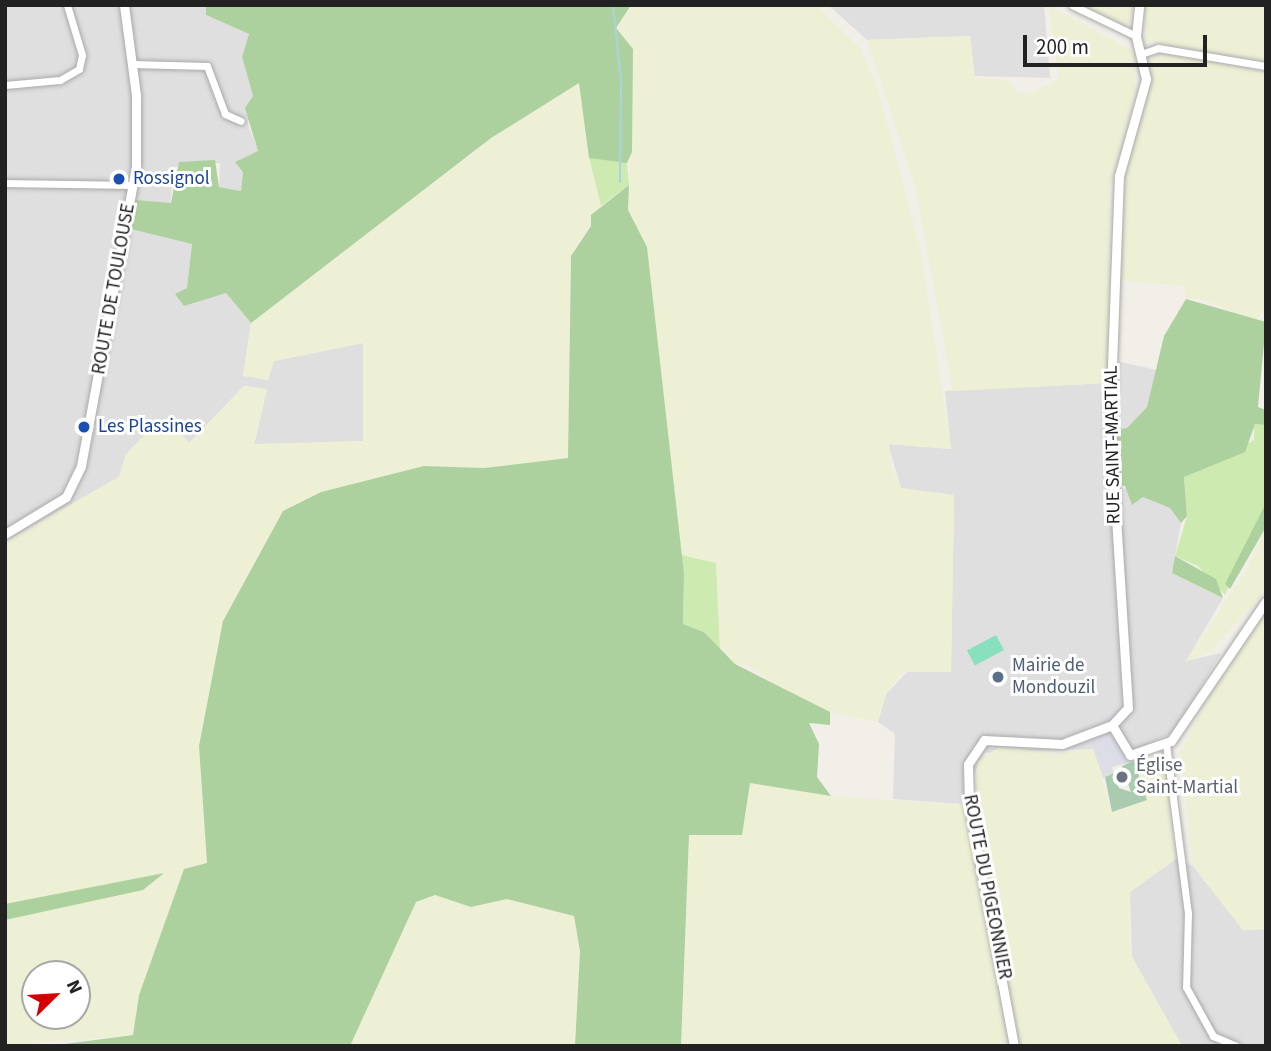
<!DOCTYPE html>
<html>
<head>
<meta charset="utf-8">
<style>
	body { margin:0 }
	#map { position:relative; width:1271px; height:1051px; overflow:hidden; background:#f2efe9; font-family:"Source Sans 3",sans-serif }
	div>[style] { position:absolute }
	.residential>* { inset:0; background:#e0dfdf }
	.farmland>* { inset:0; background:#eef0d5 }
	.grass>* { inset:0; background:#cdebb0 }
	.forest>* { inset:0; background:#add19e }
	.cemetery>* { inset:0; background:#aacbaf }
	.pitch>* { inset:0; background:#88e0be; transform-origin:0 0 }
	.plaza>* { inset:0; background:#dddde8 }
	.stream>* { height:2px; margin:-1px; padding:0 1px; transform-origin:1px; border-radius:1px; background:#aad3df }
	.roads { filter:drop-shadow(0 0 2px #a9a9a9) drop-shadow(0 0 2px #a9a9a9) }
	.minor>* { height:7px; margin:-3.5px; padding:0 3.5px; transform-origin:3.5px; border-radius:3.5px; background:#fff }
	.tertiary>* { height:9px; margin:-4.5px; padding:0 4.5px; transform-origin:4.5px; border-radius:4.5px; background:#fff }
	.dots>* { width:19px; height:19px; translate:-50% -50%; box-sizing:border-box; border:4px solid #fff; border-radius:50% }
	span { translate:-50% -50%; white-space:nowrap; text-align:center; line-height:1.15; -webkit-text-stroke:6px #fff; paint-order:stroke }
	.transit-label { font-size:19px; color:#164399 }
	.left { translate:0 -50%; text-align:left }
	.street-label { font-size:19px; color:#222 }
	.service-label { font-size:19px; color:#4e5e75 }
	.worship-label { font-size:19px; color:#5b616d }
	.frame { position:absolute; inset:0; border:7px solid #222; pointer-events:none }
	.north { position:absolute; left:21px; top:960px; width:70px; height:70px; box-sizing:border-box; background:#fff; border:2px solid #a7a7a7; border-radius:50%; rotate:66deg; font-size:19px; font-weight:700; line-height:28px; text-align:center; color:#222 }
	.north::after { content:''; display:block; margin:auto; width:24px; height:32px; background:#d40000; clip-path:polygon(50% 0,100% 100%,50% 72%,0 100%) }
	.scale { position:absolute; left:1023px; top:35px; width:184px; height:32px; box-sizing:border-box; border:4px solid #222; border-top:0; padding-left:9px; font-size:21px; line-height:24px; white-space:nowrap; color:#222; -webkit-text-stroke:5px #fff; paint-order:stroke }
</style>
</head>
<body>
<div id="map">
	<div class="residential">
		<i style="clip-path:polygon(5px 5px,206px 5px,206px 15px,249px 34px,242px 57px,253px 96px,248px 124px,258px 151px,243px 172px,241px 191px,219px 187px,220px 163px,174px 167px,167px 235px,192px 244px,187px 289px,175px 295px,192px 302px,226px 293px,251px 323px,243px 376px,274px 361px,363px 343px,363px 441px,254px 445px,267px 389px,244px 386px,189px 443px,162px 433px,126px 454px,119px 477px,5px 542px)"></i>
		<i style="clip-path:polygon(828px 5px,1044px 5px,1050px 78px,974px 76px,970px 36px,867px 40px)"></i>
		<i style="clip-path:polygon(1107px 359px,1157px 370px,1147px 407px,1127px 428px,1114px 484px,1170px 508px,1181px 523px,1172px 573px,1223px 598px,1186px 661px,1221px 653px,1174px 732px,1135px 750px,1134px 761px,1112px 767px,1114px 773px,1103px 778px,1093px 749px,984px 753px,974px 774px,974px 805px,893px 799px,895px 734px,878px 722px,886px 694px,911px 668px,951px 671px,954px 496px,901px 488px,888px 444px,951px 449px,945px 391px,1106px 383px)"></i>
		<i style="clip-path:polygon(1177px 858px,1193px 866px,1243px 930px,1266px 929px,1266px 1046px,1182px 1046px,1132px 957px,1130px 892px)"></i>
	</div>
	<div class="farmland">
		<i style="clip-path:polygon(631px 5px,816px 5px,860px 48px,878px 90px,920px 247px,951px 449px,889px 444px,891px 466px,901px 488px,954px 495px,951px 672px,903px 672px,886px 694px,878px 722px,813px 709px,746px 665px,735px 664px,720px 650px,716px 563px,677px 554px,647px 247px,628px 210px,632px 76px,616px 28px)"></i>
		<i style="clip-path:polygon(1048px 5px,1135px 52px,1135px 91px,1109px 188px,1107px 383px,953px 391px,915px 186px,867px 40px,970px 36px,975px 78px,1009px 80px,1017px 92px,1030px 93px,1059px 79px)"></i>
		<i style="clip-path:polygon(1079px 5px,1136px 5px,1126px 29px)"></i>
		<i style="clip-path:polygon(1144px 5px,1266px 5px,1266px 62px,1146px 41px)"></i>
		<i style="clip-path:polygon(1161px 53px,1266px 72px,1266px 305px,1256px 322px,1202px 299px,1186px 299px,1184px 286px,1118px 280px,1128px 148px,1152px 57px)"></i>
		<i style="clip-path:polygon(evenodd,579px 83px,592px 144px,586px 150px,601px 206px,571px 256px,568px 459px,484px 468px,424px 466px,321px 492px,283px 511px,223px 621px,199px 746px,207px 863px,139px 995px,133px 1035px,5px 1046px,5px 542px,119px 477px,126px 454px,152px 427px,162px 433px,170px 424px,190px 443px,244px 386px,267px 389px,254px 444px,363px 441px,363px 343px,274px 361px,268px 380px,243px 376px,251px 323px,491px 138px,579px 83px,35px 974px,77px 974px,77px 1016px,35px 1016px,35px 974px)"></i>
		<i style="clip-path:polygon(1266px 527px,1266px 591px,1211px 651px,1185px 662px,1247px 569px)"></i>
		<i style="clip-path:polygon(1266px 609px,1266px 929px,1243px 930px,1193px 866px,1180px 753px,1227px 661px)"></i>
		<i style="clip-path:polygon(999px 747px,1057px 754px,1093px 749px,1112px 812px,1147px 800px,1134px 761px,1160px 755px,1166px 764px,1173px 861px,1130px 892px,1129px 939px,1132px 957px,1182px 1046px,1020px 1046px,974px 805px,978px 761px)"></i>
		<i style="clip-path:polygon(750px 783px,831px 796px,963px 805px,1007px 1046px,681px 1046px,689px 835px)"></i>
		<i style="clip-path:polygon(435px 895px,471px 907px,507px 899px,574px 916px,580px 951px,575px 1046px,350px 1046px,416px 902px)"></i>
	</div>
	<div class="grass">
		<i style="clip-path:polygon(619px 157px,627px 163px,629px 185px,601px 206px,589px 158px)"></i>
		<i style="clip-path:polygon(1254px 424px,1266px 425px,1266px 503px,1225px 595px,1198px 566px,1175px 556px,1187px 516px,1184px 477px,1254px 440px)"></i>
		<i style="clip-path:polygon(677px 554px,716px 563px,720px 650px,704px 632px,683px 624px,684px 574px)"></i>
	</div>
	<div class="forest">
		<i style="clip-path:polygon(206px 5px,631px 5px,616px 28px,633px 49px,632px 152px,627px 163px,589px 158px,579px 83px,491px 138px,251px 323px,226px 293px,184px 306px,175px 294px,187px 288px,192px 244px,131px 229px,135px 200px,171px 203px,179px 162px,215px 160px,219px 187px,241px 191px,243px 172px,235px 162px,258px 151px,245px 108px,253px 96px,242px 57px,249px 34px,206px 15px)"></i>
		<i style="clip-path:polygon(629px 185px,628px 210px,647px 247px,684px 574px,683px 624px,704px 632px,735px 664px,830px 712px,830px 725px,809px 723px,819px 744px,817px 777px,831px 796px,750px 783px,742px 835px,689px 835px,681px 1046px,575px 1046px,580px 951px,574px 916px,507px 899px,471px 907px,435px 895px,416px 902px,350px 1046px,50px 1046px,133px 1035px,139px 995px,184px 869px,207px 863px,199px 746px,223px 621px,283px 511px,321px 492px,424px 466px,484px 468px,568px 458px,571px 256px,591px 226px,591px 215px)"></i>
		<i style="clip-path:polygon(1186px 299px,1266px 322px,1258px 407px,1266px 410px,1266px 425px,1255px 424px,1245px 452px,1184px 477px,1187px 516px,1181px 523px,1170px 508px,1143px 497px,1132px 505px,1125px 486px,1113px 484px,1114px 430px,1127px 428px,1147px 407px,1164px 336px)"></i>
		<i style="clip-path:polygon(1266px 503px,1266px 527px,1230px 589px,1225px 584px)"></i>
		<i style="clip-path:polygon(1175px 556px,1216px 579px,1223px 598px,1172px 573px)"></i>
		<i style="clip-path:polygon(164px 873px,143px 890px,5px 920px,5px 904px)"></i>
	</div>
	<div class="cemetery">
		<i style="clip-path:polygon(1134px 761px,1147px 800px,1112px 812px,1105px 777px,1114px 773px,1119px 788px,1131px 792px,1122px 766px)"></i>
	</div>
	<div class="pitch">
		<i style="left:996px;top:635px;width:17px;height:33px;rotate:62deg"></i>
	</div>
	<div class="plaza">
		<i style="clip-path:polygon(1115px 712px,1134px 761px,1112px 767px,1108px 776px,1087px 731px)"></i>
	</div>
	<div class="stream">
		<i style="left:613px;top:5px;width:75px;rotate:83.9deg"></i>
		<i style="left:621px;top:80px;width:102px;rotate:90.6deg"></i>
	</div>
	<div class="roads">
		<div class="minor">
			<i style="left:1072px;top:5px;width:71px;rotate:25.8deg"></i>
			<i style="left:1141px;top:54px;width:18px;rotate:-19deg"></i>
			<i style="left:1158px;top:48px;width:109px;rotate:9.5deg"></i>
			<i style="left:132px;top:64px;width:75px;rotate:1.5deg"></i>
			<i style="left:207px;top:66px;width:51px;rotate:69.4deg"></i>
			<i style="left:225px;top:114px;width:17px;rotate:24deg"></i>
			<i style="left:5px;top:85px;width:55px;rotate:-5.2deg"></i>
			<i style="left:60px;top:80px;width:22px;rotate:-30deg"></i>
			<i style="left:79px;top:69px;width:14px;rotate:-78deg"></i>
			<i style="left:82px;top:55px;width:52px;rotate:-106.7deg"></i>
			<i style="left:5px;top:183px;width:128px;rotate:0.9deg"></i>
			<i style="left:1166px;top:744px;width:170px;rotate:82.6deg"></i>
			<i style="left:1188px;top:913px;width:74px;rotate:91.5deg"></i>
			<i style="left:1186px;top:987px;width:56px;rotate:61.1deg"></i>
			<i style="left:1213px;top:1036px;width:25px;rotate:23deg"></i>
		</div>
		<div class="tertiary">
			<i style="left:5px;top:534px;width:71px;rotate:-31.2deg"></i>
			<i style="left:66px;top:497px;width:34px;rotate:-64deg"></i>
			<i style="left:81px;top:466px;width:306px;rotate:-79.6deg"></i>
			<i style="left:136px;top:165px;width:70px;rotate:-90deg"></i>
			<i style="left:136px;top:95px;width:91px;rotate:-97.6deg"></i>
			<i style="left:1112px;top:725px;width:35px;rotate:59deg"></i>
			<i style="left:1130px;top:755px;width:43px;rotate:-18.9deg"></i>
			<i style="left:1171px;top:741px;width:169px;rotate:-55.8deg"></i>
			<i style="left:1014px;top:1046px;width:245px;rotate:-100.6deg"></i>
			<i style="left:969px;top:805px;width:41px;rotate:-91.4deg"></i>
			<i style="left:968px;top:764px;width:29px;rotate:-56deg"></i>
			<i style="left:984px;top:740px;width:78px;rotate:2.9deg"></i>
			<i style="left:1062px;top:744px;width:53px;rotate:-20.8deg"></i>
			<i style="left:1112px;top:725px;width:23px;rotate:-47deg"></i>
			<i style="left:1128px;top:708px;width:289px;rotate:-93.6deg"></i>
			<i style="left:1110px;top:420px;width:244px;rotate:-87.9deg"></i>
			<i style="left:1119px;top:176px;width:101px;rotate:-74.4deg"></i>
			<i style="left:1146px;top:79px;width:44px;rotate:-103.1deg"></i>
			<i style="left:1136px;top:36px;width:31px;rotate:-84deg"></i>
		</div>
	</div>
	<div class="dots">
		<i style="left:119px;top:179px;background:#1a4fb4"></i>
		<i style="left:84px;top:427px;background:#1a4fb4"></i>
		<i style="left:998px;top:677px;background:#5c6f8a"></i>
		<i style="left:1122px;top:777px;background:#6b7280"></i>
	</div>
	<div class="transit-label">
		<span class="left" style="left:133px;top:179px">Rossignol</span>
		<span class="left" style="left:98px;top:427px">Les Plassines</span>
	</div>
	<div class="street-label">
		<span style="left:114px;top:289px;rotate:-80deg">ROUTE DE TOULOUSE</span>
		<span style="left:1113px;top:445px;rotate:-91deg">RUE SAINT-MARTIAL</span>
		<span style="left:987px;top:887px;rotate:79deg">ROUTE DU PIGEONNIER</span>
	</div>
	<div class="service-label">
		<span class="left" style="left:1012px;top:677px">Mairie de<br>Mondouzil</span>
	</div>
	<div class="worship-label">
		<span class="left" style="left:1136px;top:777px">Église<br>Saint-Martial</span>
	</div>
	<div class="frame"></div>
	<div class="north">N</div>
	<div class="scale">200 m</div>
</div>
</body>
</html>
